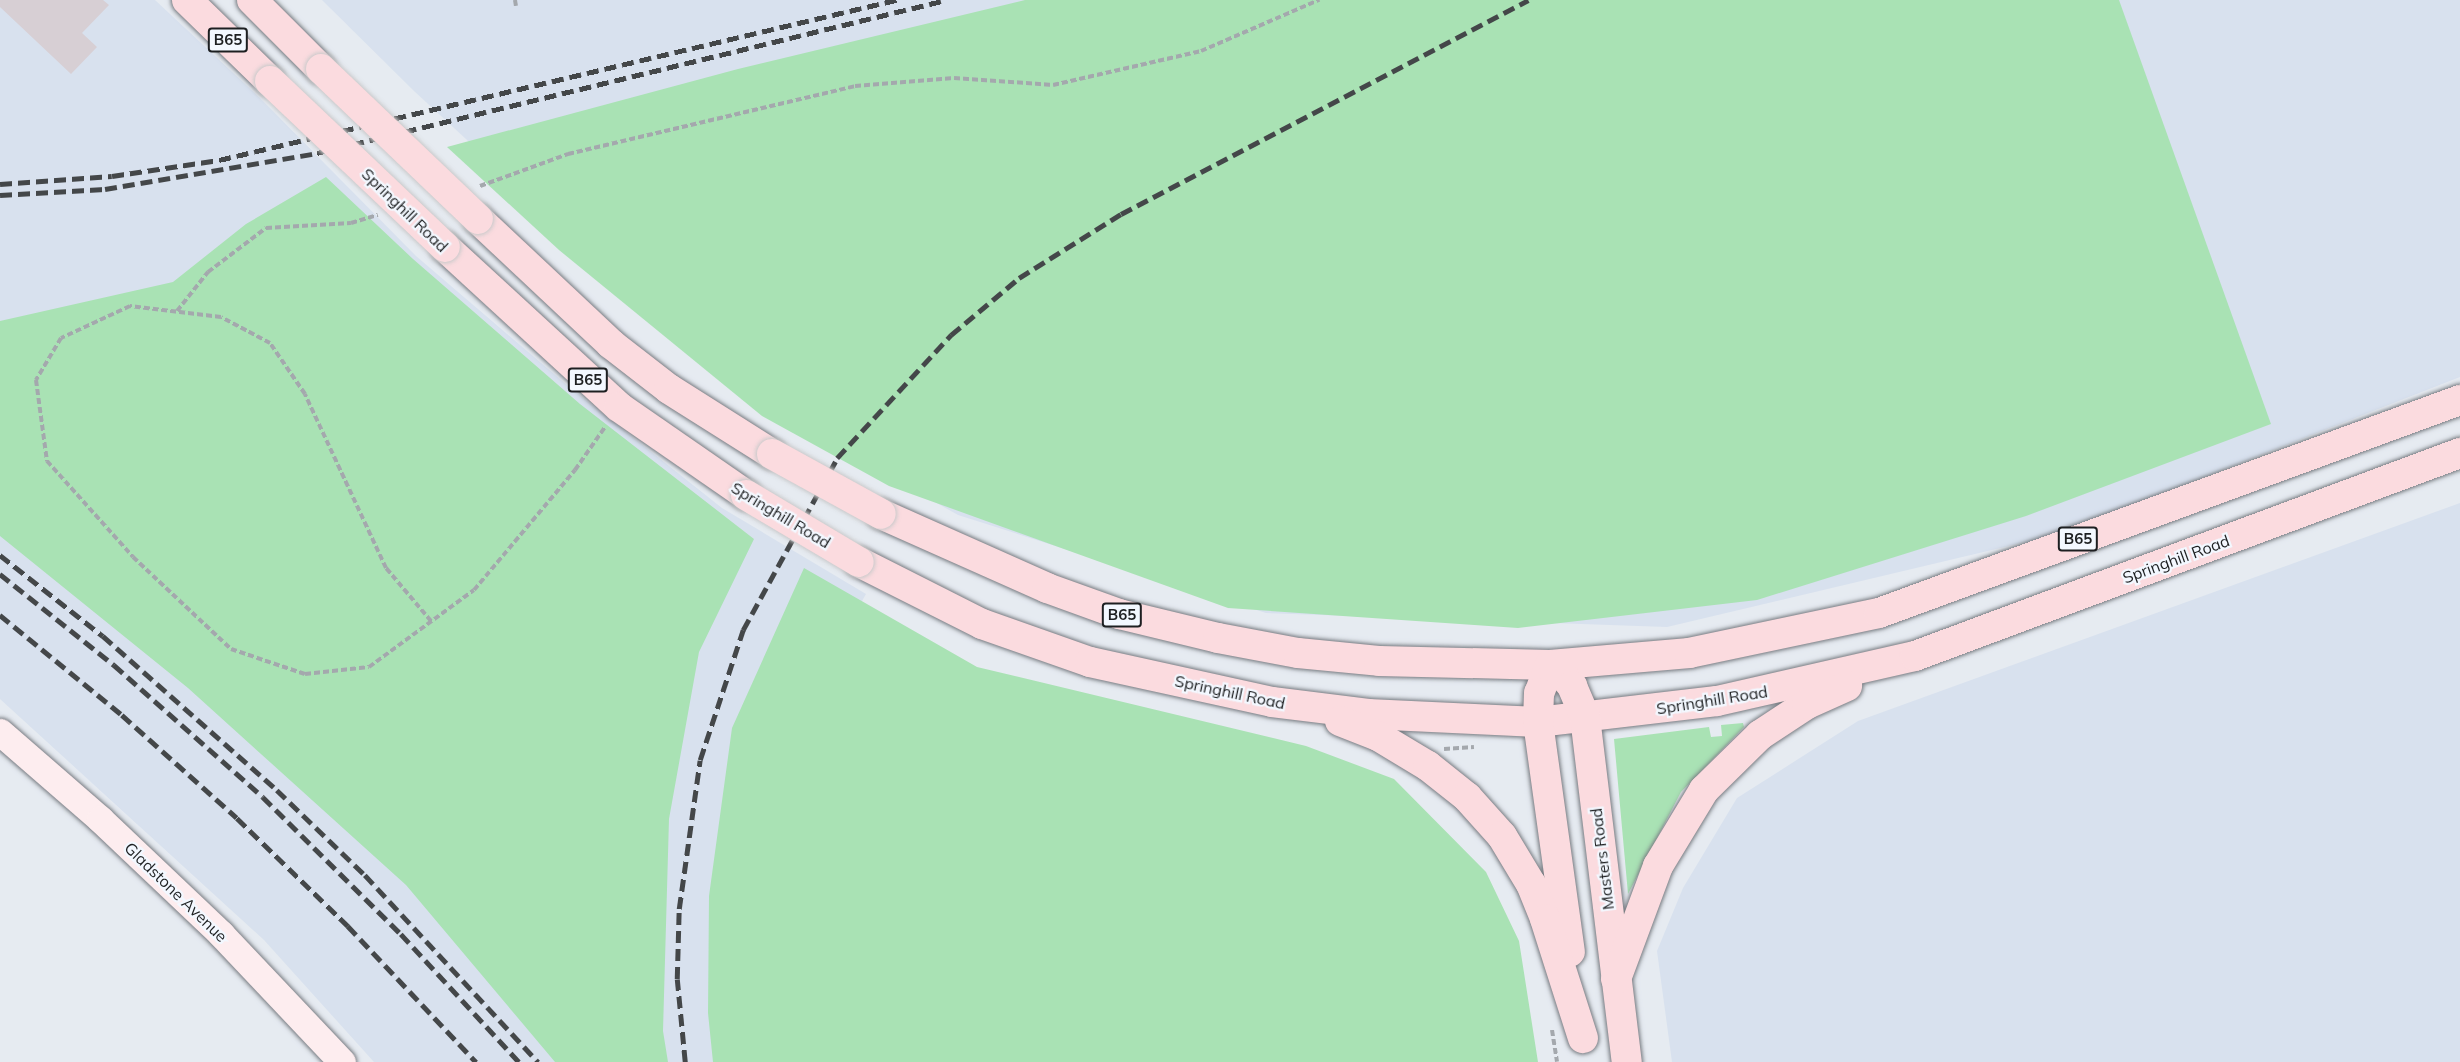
<!DOCTYPE html>
<html>
<head>
<meta charset="utf-8">
<style>
	body { margin:0 }
	#map { position:relative; width:2460px; height:1062px; overflow:hidden; background:#e6ebf1; font-family:Mulish,sans-serif }
	div>[style] { position:absolute }
	.built>* { inset:0; background:#d8e1ee }
	.green>* { inset:0; background:#a9e2b4 }
	.building>* { inset:0; background:#d7cfd4 }
	.path>* { height:4px; margin-top:-2px; transform-origin:0; background:repeating-linear-gradient(90deg,#a4a8ad 0 6px,transparent 0 9px) }
	.roads { filter:drop-shadow(0 0 2px #787c82) drop-shadow(0 0 2px #787c82) }
	.secondary>* { height:27px; margin:-13.5px; padding:0 13.5px; transform-origin:13.5px; border-radius:13.5px; background:#fdedef }
	.primary>* { height:30px; margin:-15px; padding:0 15px; transform-origin:15px; border-radius:15px; background:#fbdbdf }
	.rail>* { height:4.5px; margin-top:-2.25px; transform-origin:0; background:repeating-linear-gradient(90deg,#444749 0 12px,transparent 0 18px) }
	.bridges { filter:drop-shadow(0 0 2px #c9c9ca) drop-shadow(0 0 2px #c9c9ca) }
	.primary-bridge>* { height:30px; margin:-15px; padding:0 15px; transform-origin:15px; border-radius:15px; background:#fbdbdf }
	span { translate:-50% -50%; white-space:nowrap; text-align:center; line-height:1.15; -webkit-text-stroke:4.5px #f3f8ff; paint-order:stroke }
	.shield-label span { padding:2px 4px; background:#f3f8ff; border:2px solid; border-radius:4px; -webkit-text-stroke-width:0 }
	.shield-label { font-size:15px; color:#1d1f21; font-weight:700 }
	.street-label { font-size:16px; color:#1d1f21 }
</style>
</head>
<body>
<div id="map">
	<div class="built">
		<i style="clip-path:polygon(0 0,155px 0,260px 98px,416px 256px,568px 386px,722px 508px,866px 594px,774px 756px,758px 1062px,374px 1062px,264px 940px,0 699px)"></i>
		<i style="clip-path:polygon(322px 0,2460px 0,2460px 377px,2059px 534px,1667px 627px,1266px 613px,958px 515px,740px 392px,414px 91px)"></i>
		<i style="clip-path:polygon(2460px 503px,2460px 1062px,1672px 1062px,1657px 951px,1683px 888px,1737px 798px,1858px 721px)"></i>
	</div>
	<div class="green">
		<i style="clip-path:polygon(1025px 0,2119px 0,2271px 424px,2026px 516px,1757px 600px,1518px 628px,1228px 608px,889px 486px,762px 416px,559px 250px,447px 147px,738px 69px)"></i>
		<i style="clip-path:polygon(326px 177px,413px 259px,580px 404px,754px 539px,699px 652px,669px 819px,663px 1031px,668px 1062px,555px 1062px,406px 885px,188px 688px,0 536px,0 321px,173px 282px,246px 224px)"></i>
		<i style="clip-path:polygon(804px 568px,977px 667px,1306px 746px,1394px 779px,1486px 872px,1519px 941px,1538px 1062px,713px 1062px,708px 1013px,709px 896px,732px 728px)"></i>
		<i style="clip-path:polygon(1743px 723px,1744px 727px,1681px 792px,1628px 894px,1614px 739px,1709px 727px,1711px 737px,1722px 736px,1721px 725px)"></i>
	</div>
	<div class="building">
		<i style="clip-path:polygon(0 0,103px 0,109px 5px,82px 33px,97px 47px,71px 74px,0 7px)"></i>
	</div>
	<div class="path">
		<i style="left:515px;top:0;width:6px;rotate:81deg"></i>
		<i style="left:480px;top:186px;width:94px;rotate:-20deg"></i>
		<i style="left:568px;top:154px;width:295px;rotate:-13.3deg"></i>
		<i style="left:855px;top:86px;width:99px;rotate:-4.6deg"></i>
		<i style="left:954px;top:78px;width:99px;rotate:4deg"></i>
		<i style="left:1053px;top:85px;width:152px;rotate:-12.9deg"></i>
		<i style="left:1201px;top:51px;width:129px;rotate:-23.4deg"></i>
		<i style="left:177px;top:311px;width:50px;rotate:-51.5deg"></i>
		<i style="left:208px;top:272px;width:73px;rotate:-37.2deg"></i>
		<i style="left:266px;top:228px;width:85px;rotate:-3.4deg"></i>
		<i style="left:351px;top:223px;width:28px;rotate:-17deg"></i>
		<i style="left:431px;top:621px;width:70px;rotate:-130.3deg"></i>
		<i style="left:386px;top:568px;width:192px;rotate:-115deg"></i>
		<i style="left:305px;top:394px;width:62px;rotate:-124.5deg"></i>
		<i style="left:270px;top:343px;width:55px;rotate:-152deg"></i>
		<i style="left:221px;top:317px;width:92px;rotate:-173.1deg"></i>
		<i style="left:130px;top:306px;width:76px;rotate:155.1deg"></i>
		<i style="left:61px;top:338px;width:49px;rotate:120.8deg"></i>
		<i style="left:36px;top:380px;width:82px;rotate:82.3deg"></i>
		<i style="left:47px;top:461px;width:129px;rotate:48.1deg"></i>
		<i style="left:133px;top:557px;width:134px;rotate:43.2deg"></i>
		<i style="left:231px;top:649px;width:78px;rotate:18.7deg"></i>
		<i style="left:305px;top:674px;width:64px;rotate:-6.2deg"></i>
		<i style="left:369px;top:667px;width:130px;rotate:-36.3deg"></i>
		<i style="left:474px;top:590px;width:157px;rotate:-49.9deg"></i>
		<i style="left:575px;top:470px;width:52px;rotate:-55.1deg"></i>
		<i style="left:1444px;top:749px;width:30px;rotate:-4deg"></i>
		<i style="left:1552px;top:1030px;width:32px;rotate:81deg"></i>
	</div>
	<div class="roads">
		<div class="secondary">
			<i style="left:0;top:732px;width:133px;rotate:41deg"></i>
			<i style="left:100px;top:819px;width:167px;rotate:43.5deg"></i>
			<i style="left:221px;top:934px;width:176px;rotate:46.6deg"></i>
		</div>
		<div class="primary">
			<i style="left:187px;top:0;width:116px;rotate:44.3deg"></i>
			<i style="left:252px;top:0;width:98px;rotate:45deg"></i>
			<i style="left:478px;top:219px;width:183px;rotate:43.2deg"></i>
			<i style="left:611px;top:344px;width:73px;rotate:37.8deg"></i>
			<i style="left:669px;top:389px;width:122px;rotate:32.3deg"></i>
			<i style="left:445px;top:247px;width:236px;rotate:42.6deg"></i>
			<i style="left:619px;top:407px;width:155px;rotate:34.7deg"></i>
			<i style="left:881px;top:514px;width:182px;rotate:24deg"></i>
			<i style="left:1047px;top:588px;width:77px;rotate:19.9deg"></i>
			<i style="left:1119px;top:614px;width:102px;rotate:13.6deg"></i>
			<i style="left:1218px;top:638px;width:81px;rotate:10.6deg"></i>
			<i style="left:1298px;top:653px;width:81px;rotate:5.6deg"></i>
			<i style="left:1379px;top:661px;width:171px;rotate:1.3deg"></i>
			<i style="left:1550px;top:665px;width:140px;rotate:-4.9deg"></i>
			<i style="left:1689px;top:653px;width:194px;rotate:-11.9deg"></i>
			<i style="left:1879px;top:613px;width:619px;rotate:-20.13deg"></i>
			<i style="left:859px;top:562px;width:138px;rotate:26.8deg"></i>
			<i style="left:982px;top:624px;width:114px;rotate:19.4deg"></i>
			<i style="left:1090px;top:662px;width:186px;rotate:12.4deg"></i>
			<i style="left:1272px;top:702px;width:97px;rotate:7.1deg"></i>
			<i style="left:1368px;top:714px;width:170px;rotate:2.7deg"></i>
			<i style="left:1538px;top:722px;width:180px;rotate:-6.7deg"></i>
			<i style="left:1717px;top:701px;width:203px;rotate:-12.8deg"></i>
			<i style="left:1915px;top:656px;width:582px;rotate:-20.43deg"></i>
			<i style="left:1550px;top:665px;width:30px;rotate:111deg"></i>
			<i style="left:1539px;top:693px;width:29px;rotate:92deg"></i>
			<i style="left:1538px;top:722px;width:232px;rotate:82.1deg"></i>
			<i style="left:1554px;top:665px;width:28px;rotate:49deg"></i>
			<i style="left:1572px;top:686px;width:34px;rotate:67deg"></i>
			<i style="left:1585px;top:717px;width:348px;rotate:83.1deg"></i>
			<i style="left:1340px;top:721px;width:41px;rotate:21.5deg"></i>
			<i style="left:1378px;top:736px;width:58px;rotate:31deg"></i>
			<i style="left:1428px;top:766px;width:50px;rotate:38.5deg"></i>
			<i style="left:1467px;top:797px;width:52px;rotate:48.1deg"></i>
			<i style="left:1502px;top:836px;width:56px;rotate:58.9deg"></i>
			<i style="left:1531px;top:884px;width:38px;rotate:68deg"></i>
			<i style="left:1545px;top:919px;width:125px;rotate:72.3deg"></i>
			<i style="left:1616px;top:979px;width:121px;rotate:-69.6deg"></i>
			<i style="left:1658px;top:866px;width:89px;rotate:-58.8deg"></i>
			<i style="left:1704px;top:790px;width:78px;rotate:-44.5deg"></i>
			<i style="left:1760px;top:735px;width:56px;rotate:-33.4deg"></i>
			<i style="left:1807px;top:704px;width:44px;rotate:-24.2deg"></i>
		</div>
	</div>
	<div class="rail">
		<i style="left:0;top:184px;width:112px;rotate:-4.1deg"></i>
		<i style="left:112px;top:176px;width:108px;rotate:-8.5deg"></i>
		<i style="left:219px;top:160px;width:696px;rotate:-13.3deg"></i>
		<i style="left:0;top:195px;width:105px;rotate:-3.3deg"></i>
		<i style="left:105px;top:189px;width:215px;rotate:-9.6deg"></i>
		<i style="left:317px;top:153px;width:647px;rotate:-13.67deg"></i>
		<i style="left:0;top:555px;width:131px;rotate:38.2deg"></i>
		<i style="left:103px;top:636px;width:232px;rotate:41.5deg"></i>
		<i style="left:277px;top:790px;width:122px;rotate:44deg"></i>
		<i style="left:365px;top:875px;width:255px;rotate:47.2deg"></i>
		<i style="left:0;top:574px;width:146px;rotate:38.6deg"></i>
		<i style="left:114px;top:665px;width:199px;rotate:41.5deg"></i>
		<i style="left:263px;top:797px;width:194px;rotate:44.8deg"></i>
		<i style="left:401px;top:934px;width:174px;rotate:47.3deg"></i>
		<i style="left:0;top:615px;width:158px;rotate:39.3deg"></i>
		<i style="left:122px;top:715px;width:154px;rotate:41.8deg"></i>
		<i style="left:237px;top:818px;width:155px;rotate:44.2deg"></i>
		<i style="left:348px;top:926px;width:187px;rotate:46.7deg"></i>
		<i style="left:685px;top:1062px;width:83px;rotate:-95.5deg"></i>
		<i style="left:677px;top:979px;width:70px;rotate:-88.4deg"></i>
		<i style="left:679px;top:909px;width:150px;rotate:-82deg"></i>
		<i style="left:700px;top:760px;width:137px;rotate:-71.7deg"></i>
		<i style="left:743px;top:630px;width:196px;rotate:-61.3deg"></i>
		<i style="left:837px;top:458px;width:168px;rotate:-47.2deg"></i>
		<i style="left:951px;top:335px;width:89px;rotate:-40deg"></i>
		<i style="left:1019px;top:278px;width:120px;rotate:-32.1deg"></i>
		<i style="left:1121px;top:214px;width:460px;rotate:-27.7deg"></i>
	</div>
	<div class="bridges">
		<div class="primary-bridge">
			<i style="left:321px;top:69px;width:217px;rotate:43.7deg"></i>
			<i style="left:270px;top:81px;width:241px;rotate:43.5deg"></i>
			<i style="left:772px;top:454px;width:124px;rotate:28.8deg"></i>
			<i style="left:746px;top:495px;width:131px;rotate:30.7deg"></i>
		</div>
	</div>
	<div class="shield-label">
		<span style="left:228px;top:40px">B65</span>
		<span style="left:588px;top:380px">B65</span>
		<span style="left:2078px;top:539px">B65</span>
		<span style="left:1122px;top:615px">B65</span>
	</div>
	<div class="street-label">
		<span style="left:405px;top:210px;rotate:44deg">Springhill Road</span>
		<span style="left:781px;top:515px;rotate:31deg">Springhill Road</span>
		<span style="left:2176px;top:559px;rotate:-20deg">Springhill Road</span>
		<span style="left:1230px;top:692px;rotate:12deg">Springhill Road</span>
		<span style="left:1712px;top:700px;rotate:-9deg">Springhill Road</span>
		<span style="left:1602px;top:859px;rotate:-97deg">Masters Road</span>
		<span style="left:176px;top:892px;rotate:44deg">Gladstone Avenue</span>
	</div>
</div>
</body>
</html>
